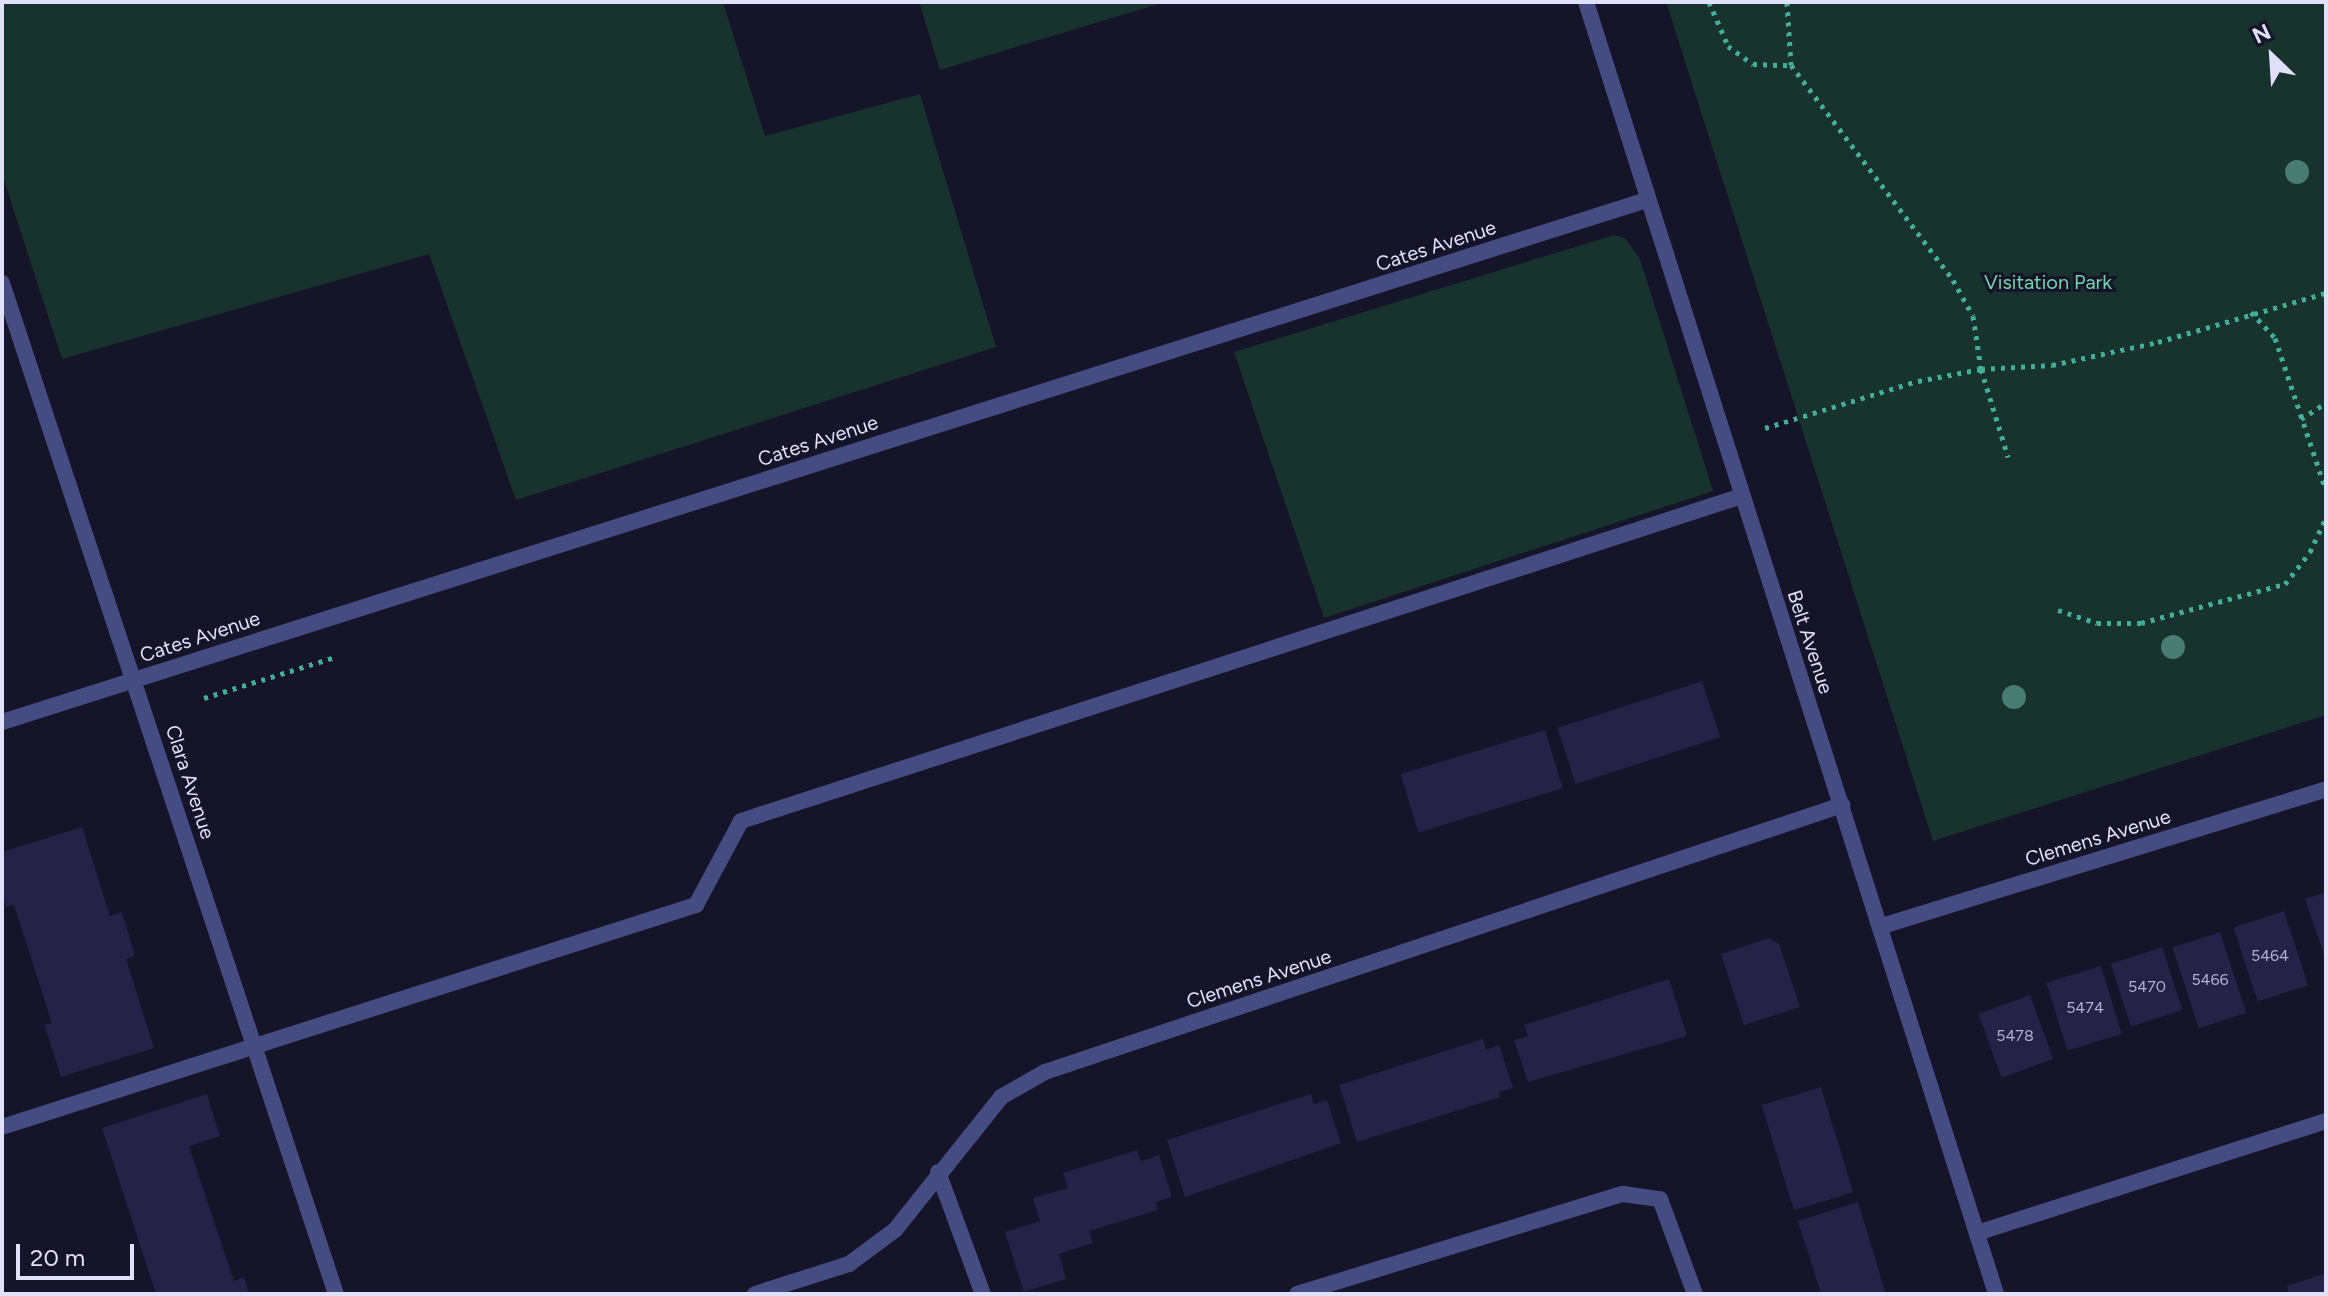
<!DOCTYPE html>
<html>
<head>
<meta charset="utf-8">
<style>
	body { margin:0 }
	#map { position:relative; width:2328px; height:1296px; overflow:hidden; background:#151428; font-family:Figtree,sans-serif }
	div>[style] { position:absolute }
	.green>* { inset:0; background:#18322d }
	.building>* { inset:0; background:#252247; transform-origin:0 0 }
	.path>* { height:5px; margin-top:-2.5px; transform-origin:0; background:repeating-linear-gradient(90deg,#40ae98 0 4px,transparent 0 10px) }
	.service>* { height:16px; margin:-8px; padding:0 8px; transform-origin:8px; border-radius:8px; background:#454c82 }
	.minor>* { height:16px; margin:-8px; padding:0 8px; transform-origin:8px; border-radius:8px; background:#454c82 }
	.trees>* { width:24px; height:24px; margin:-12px; border-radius:50%; background:#497d71 }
	span { translate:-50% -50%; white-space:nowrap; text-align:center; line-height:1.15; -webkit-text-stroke:6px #151428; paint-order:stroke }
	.number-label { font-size:16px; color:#b1b0ce }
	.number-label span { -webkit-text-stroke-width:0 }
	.street-label { font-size:20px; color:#e0e0fb }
	.park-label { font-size:20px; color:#73d3ad }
	.frame { position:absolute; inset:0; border:4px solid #e0e0fb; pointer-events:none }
	.north { position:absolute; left:2232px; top:16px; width:80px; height:80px; -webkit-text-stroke:6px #151428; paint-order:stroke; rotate:335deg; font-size:22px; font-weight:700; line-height:32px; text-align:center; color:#e0e0fb }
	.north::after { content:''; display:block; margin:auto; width:28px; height:36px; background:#e0e0fb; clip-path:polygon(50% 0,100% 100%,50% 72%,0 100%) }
	.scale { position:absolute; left:16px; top:1244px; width:118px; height:36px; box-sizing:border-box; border:4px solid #e0e0fb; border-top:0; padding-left:10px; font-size:24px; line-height:28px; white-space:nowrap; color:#e0e0fb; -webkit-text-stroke:6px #151428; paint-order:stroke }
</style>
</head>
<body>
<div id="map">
	<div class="green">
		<i style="clip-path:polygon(2px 2px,723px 2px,765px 136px,920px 94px,996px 347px,516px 500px,429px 254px,62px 359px,2px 174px)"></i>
		<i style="clip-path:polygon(919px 2px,1165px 2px,940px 70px)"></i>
		<i style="clip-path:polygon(1666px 2px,2326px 2px,2326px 715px,1933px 841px)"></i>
		<i style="clip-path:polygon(1614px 235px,1625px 238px,1640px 259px,1713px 491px,1324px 618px,1234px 352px)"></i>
	</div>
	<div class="building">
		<i style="left:1702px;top:681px;width:59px;height:152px;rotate:72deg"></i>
		<i style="left:1545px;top:730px;width:61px;height:151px;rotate:73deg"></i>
		<i style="clip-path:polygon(82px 827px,110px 916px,122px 912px,135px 956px,126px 959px,154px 1048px,61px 1077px,44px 1025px,52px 1023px,14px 905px,6px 907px,2px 894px,2px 852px)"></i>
		<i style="clip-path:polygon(2326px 892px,2326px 958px,2325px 958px,2305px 899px)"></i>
		<i style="left:2284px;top:911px;width:78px;height:53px;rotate:72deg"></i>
		<i style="left:2220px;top:932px;width:85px;height:50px;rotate:72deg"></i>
		<i style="clip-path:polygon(1769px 938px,1779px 944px,1800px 1007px,1744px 1025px,1721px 954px)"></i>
		<i style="left:2162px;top:947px;width:66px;height:54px;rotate:72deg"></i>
		<i style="left:2101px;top:966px;width:71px;height:57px;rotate:73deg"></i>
		<i style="clip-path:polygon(1669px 979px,1687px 1036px,1528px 1082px,1514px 1040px,1528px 1036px,1524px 1025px)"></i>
		<i style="left:2030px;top:995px;width:68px;height:55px;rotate:70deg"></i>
		<i style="clip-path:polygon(1483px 1039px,1486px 1050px,1499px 1045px,1513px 1088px,1499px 1092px,1500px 1097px,1357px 1142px,1339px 1085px)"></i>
		<i style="left:1821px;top:1087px;width:110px;height:62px;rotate:73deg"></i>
		<i style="clip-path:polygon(207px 1094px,220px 1136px,189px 1146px,234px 1281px,244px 1277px,249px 1294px,156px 1294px,102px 1128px)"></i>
		<i style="clip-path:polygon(1311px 1094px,1314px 1104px,1327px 1100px,1341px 1143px,1185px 1197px,1167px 1140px)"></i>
		<i style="clip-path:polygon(1137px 1150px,1141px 1161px,1159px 1155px,1172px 1197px,1155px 1202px,1158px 1210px,1089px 1231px,1093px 1243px,1059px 1254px,1066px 1279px,1024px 1292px,1005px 1232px,1040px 1221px,1033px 1198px,1068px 1188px,1063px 1173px)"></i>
		<i style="clip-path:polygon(1858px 1202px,1886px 1294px,1821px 1294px,1798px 1221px)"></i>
		<i style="clip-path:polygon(2326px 1273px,2326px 1294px,2289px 1294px,2287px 1286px)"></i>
	</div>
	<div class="path">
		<i style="left:1709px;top:2px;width:48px;rotate:66.6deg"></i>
		<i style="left:1728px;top:46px;width:31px;rotate:36deg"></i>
		<i style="left:1753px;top:64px;width:38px;rotate:2deg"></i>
		<i style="left:1791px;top:65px;width:269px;rotate:53deg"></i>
		<i style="left:1953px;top:280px;width:41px;rotate:60.9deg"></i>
		<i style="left:1973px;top:316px;width:54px;rotate:81.4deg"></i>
		<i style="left:1981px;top:369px;width:92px;rotate:72.9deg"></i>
		<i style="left:1787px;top:2px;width:63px;rotate:86.4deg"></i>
		<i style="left:2251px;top:312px;width:35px;rotate:47deg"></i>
		<i style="left:2275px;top:338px;width:160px;rotate:71.5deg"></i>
		<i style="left:2301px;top:419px;width:30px;rotate:-33deg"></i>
		<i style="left:1765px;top:428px;width:160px;rotate:-17.1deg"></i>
		<i style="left:1918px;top:381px;width:64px;rotate:-10.8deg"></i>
		<i style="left:1981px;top:369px;width:71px;rotate:-3.2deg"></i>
		<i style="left:2052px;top:365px;width:108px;rotate:-12.2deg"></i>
		<i style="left:2158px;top:342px;width:175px;rotate:-16.3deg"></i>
		<i style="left:2058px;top:610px;width:41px;rotate:18.4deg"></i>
		<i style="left:2097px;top:623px;width:44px"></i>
		<i style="left:2141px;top:623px;width:149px;rotate:-15.2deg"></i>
		<i style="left:2285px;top:584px;width:41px;rotate:-52deg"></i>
		<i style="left:2310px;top:552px;width:38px;rotate:-65deg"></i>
		<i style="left:204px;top:698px;width:137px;rotate:-17.4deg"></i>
	</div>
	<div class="service">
		<i style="left:2px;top:1127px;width:729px;rotate:-17.74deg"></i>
		<i style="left:696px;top:905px;width:95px;rotate:-61.8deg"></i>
		<i style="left:741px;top:821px;width:1052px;rotate:-17.99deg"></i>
		<i style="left:938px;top:1172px;width:130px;rotate:69.8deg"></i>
		<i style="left:1977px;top:1233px;width:367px;rotate:-17.8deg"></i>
		<i style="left:1297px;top:1294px;width:341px;rotate:-17.1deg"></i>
		<i style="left:1623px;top:1194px;width:37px;rotate:8deg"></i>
		<i style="left:1660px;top:1199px;width:101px;rotate:69.8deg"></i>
	</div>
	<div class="minor">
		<i style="left:1586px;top:2px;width:1355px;rotate:72.39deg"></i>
		<i style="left:2px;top:283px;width:1065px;rotate:71.72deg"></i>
		<i style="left:2px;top:722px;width:1726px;rotate:-17.61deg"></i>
		<i style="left:1882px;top:926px;width:465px;rotate:-17.1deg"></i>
		<i style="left:755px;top:1294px;width:99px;rotate:-17.7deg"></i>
		<i style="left:849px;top:1264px;width:57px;rotate:-36.5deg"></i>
		<i style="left:895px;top:1230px;width:170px;rotate:-51.4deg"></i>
		<i style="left:1001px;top:1097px;width:51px;rotate:-29.6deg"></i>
		<i style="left:1045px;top:1072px;width:841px;rotate:-18.52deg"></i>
	</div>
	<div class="trees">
		<i style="left:2297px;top:172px"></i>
		<i style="left:2173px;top:647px"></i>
		<i style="left:2014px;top:697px"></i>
	</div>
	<div class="number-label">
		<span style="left:2270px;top:956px">5464</span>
		<span style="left:2210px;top:980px">5466</span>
		<span style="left:2147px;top:987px">5470</span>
		<span style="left:2085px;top:1008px">5474</span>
		<span style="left:2015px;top:1036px">5478</span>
	</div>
	<div class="street-label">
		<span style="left:1436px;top:246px;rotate:-18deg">Cates Avenue</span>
		<span style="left:818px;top:441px;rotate:-18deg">Cates Avenue</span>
		<span style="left:200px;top:637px;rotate:-18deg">Cates Avenue</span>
		<span style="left:1810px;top:642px;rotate:72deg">Belt Avenue</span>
		<span style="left:190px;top:782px;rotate:72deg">Clara Avenue</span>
		<span style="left:2098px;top:838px;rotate:-17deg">Clemens Avenue</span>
		<span style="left:1259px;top:979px;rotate:-18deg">Clemens Avenue</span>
	</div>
	<div class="park-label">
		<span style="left:2048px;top:282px">Visitation Park</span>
	</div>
	<div class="frame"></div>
	<div class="north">N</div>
	<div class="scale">20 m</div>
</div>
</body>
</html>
